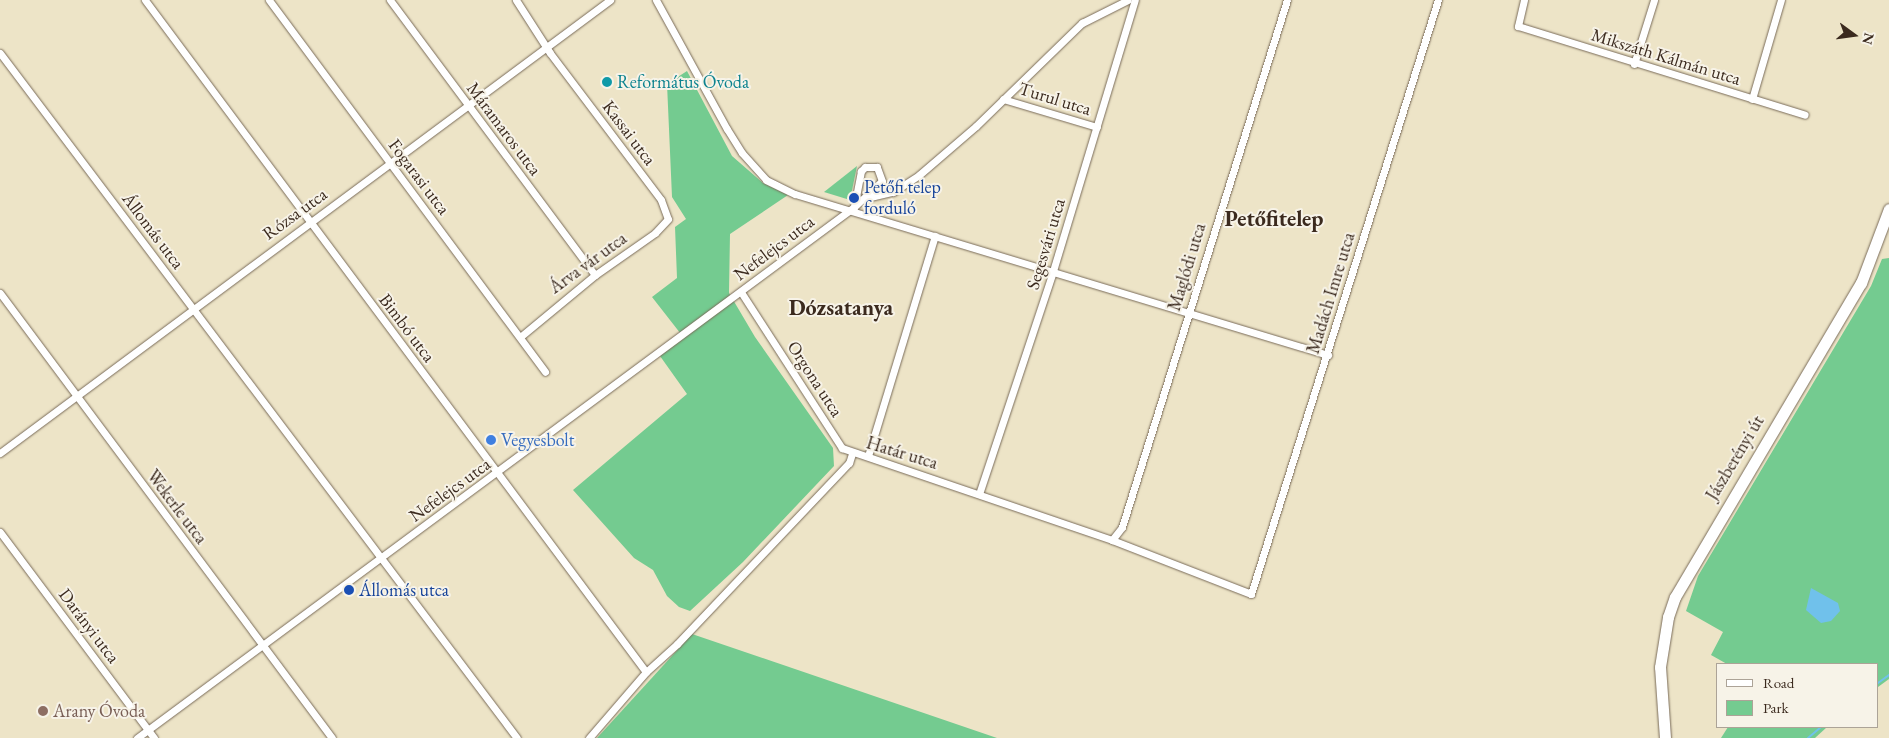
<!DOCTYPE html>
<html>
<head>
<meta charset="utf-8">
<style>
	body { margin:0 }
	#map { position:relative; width:1889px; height:738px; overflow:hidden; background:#ede4c7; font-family:"EB Garamond",serif }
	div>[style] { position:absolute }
	.green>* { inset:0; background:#74cb90 }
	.water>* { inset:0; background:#70c1eb }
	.stream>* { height:2px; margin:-1px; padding:0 1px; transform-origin:1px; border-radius:1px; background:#70c1eb }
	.roads { filter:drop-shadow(0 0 1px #796b59) drop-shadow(0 0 1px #796b59) }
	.street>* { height:7px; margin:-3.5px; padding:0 3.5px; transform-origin:3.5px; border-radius:3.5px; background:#fff }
	.primary>* { height:11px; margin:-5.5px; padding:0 5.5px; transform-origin:5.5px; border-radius:5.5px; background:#fff }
	.dots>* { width:14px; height:14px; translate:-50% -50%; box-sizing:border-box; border:2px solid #f7f3e8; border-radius:50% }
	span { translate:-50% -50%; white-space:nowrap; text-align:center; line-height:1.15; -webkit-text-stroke:4px #f7f3e8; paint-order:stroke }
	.street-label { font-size:18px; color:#3b2a1e }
	.culture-label { font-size:18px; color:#0d838f }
	.left { translate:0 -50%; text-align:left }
	.transit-label { font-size:18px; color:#164399 }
	.shop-label { font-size:18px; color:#366cbe }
	.education-label { font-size:18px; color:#785e54 }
	.district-label { font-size:22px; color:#3b2a1e; font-weight:700 }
	.legend { position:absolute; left:1716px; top:663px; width:162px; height:65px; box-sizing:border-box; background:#f7f3e8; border:1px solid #aca397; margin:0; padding:6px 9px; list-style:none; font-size:15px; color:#3b2a1e }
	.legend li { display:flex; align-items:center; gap:10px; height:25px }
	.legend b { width:25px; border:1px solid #aca397 }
	.north { position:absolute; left:1829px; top:10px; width:50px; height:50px; -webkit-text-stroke:4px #f7f3e8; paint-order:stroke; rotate:104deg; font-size:14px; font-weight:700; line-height:20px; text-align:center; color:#3b2a1e }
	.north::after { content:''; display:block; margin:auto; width:18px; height:22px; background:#3b2a1e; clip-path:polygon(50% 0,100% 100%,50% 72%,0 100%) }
</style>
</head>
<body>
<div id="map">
	<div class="green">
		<i style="clip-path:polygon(687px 71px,732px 156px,763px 183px,788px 195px,730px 234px,729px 293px,755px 337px,833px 448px,834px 466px,743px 562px,690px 611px,679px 607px,667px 596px,653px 570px,634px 558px,573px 490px,687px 394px,660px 356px,684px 338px,652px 297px,677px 278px,675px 227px,686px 219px,672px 197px,667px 84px)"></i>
		<i style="clip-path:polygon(857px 166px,850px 200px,824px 192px)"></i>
		<i style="clip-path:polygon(1889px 258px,1889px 679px,1878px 687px,1878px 664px,1727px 664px,1711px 655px,1723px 632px,1686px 611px,1698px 576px,1871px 286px,1882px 259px)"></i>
		<i style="clip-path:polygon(692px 634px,997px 738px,597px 738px)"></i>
		<i style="clip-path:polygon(1728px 727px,1827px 727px,1815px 738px,1721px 738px)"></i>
	</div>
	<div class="water">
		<i style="clip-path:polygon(1811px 588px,1838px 603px,1840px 611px,1831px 621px,1821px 623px,1806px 610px)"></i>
	</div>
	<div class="stream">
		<i style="left:1878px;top:683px;width:14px;rotate:-36deg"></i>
		<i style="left:1808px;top:738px;width:17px;rotate:-40deg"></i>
	</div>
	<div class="roads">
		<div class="street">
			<i style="left:145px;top:0;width:838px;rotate:53.29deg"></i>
			<i style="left:269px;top:0;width:463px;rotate:53.4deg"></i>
			<i style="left:390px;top:0;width:343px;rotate:53.3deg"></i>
			<i style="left:516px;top:0;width:63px;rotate:57.3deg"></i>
			<i style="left:550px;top:53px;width:184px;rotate:52.9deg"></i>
			<i style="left:661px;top:200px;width:20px;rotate:70deg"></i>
			<i style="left:668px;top:219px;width:19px;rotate:133deg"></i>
			<i style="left:655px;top:233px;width:73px;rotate:145deg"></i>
			<i style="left:595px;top:275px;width:97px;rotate:140.4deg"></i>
			<i style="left:656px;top:0;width:147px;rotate:61.2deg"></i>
			<i style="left:727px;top:129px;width:28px;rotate:58deg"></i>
			<i style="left:742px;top:153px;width:36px;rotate:48deg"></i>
			<i style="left:766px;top:180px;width:32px;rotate:26deg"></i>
			<i style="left:795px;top:194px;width:557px;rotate:16.81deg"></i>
			<i style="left:1524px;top:0;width:27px;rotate:103deg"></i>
			<i style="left:1518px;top:26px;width:300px;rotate:17.2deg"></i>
			<i style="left:0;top:53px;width:858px;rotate:52.96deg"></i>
			<i style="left:1634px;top:64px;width:67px;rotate:-72.6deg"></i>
			<i style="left:1003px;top:99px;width:98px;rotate:16.6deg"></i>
			<i style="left:1752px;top:99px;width:103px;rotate:-73.7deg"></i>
			<i style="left:866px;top:198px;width:28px;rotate:-13deg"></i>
			<i style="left:893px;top:192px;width:31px;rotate:-33deg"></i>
			<i style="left:919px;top:175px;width:75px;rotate:-40.7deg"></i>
			<i style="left:976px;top:126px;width:148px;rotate:-44.2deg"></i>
			<i style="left:1082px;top:23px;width:51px;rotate:-26.6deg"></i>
			<i style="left:741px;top:292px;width:186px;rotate:57.1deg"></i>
			<i style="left:842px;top:448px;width:285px;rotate:18.8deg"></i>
			<i style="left:1112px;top:540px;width:149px;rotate:21.2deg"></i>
			<i style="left:1251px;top:594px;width:623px;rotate:-72.53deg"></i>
			<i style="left:0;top:293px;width:555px;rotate:53.27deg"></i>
			<i style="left:0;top:453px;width:760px;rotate:-36.6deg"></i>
			<i style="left:868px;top:456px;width:230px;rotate:-73.1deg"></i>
			<i style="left:979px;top:494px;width:235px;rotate:-71.6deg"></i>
			<i style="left:1053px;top:271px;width:283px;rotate:-73.2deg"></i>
			<i style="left:0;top:532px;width:257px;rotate:53.2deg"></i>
			<i style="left:1112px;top:540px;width:16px;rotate:-52deg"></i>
			<i style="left:1122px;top:527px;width:552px;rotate:-72.62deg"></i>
			<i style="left:137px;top:738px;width:892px;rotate:-36.52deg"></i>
			<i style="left:854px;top:207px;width:38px;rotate:-43deg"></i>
			<i style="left:882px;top:181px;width:15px;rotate:-110deg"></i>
			<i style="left:877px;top:167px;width:12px;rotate:180deg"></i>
			<i style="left:865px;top:167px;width:6px;rotate:135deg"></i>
			<i style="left:861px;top:171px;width:37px;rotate:101deg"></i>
			<i style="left:589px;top:738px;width:87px;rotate:-49.2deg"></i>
			<i style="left:646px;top:672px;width:42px;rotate:-42.1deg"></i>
			<i style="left:677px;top:644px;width:250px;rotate:-46.5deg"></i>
			<i style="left:849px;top:463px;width:9px;rotate:-72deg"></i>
		</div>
		<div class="primary">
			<i style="left:1665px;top:738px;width:71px;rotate:-94deg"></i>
			<i style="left:1660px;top:667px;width:51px;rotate:-80.9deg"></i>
			<i style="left:1668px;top:617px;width:21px;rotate:-71deg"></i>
			<i style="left:1675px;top:597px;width:365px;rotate:-59.4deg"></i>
			<i style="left:1861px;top:283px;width:79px;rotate:-69.3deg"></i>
		</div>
	</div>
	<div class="dots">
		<i style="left:607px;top:82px;background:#0f9aa8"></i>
		<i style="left:854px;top:198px;background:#1a4fb4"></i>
		<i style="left:491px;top:440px;background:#3f7fe0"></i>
		<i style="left:349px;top:590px;background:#1a4fb4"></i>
		<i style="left:43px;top:711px;background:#8d6e63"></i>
	</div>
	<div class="street-label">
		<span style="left:1666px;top:57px;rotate:17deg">Mikszáth Kálmán utca</span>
		<span style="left:1055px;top:99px;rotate:17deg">Turul utca</span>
		<span style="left:504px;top:129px;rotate:53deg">Máramaros utca</span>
		<span style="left:629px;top:133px;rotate:53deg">Kassai utca</span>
		<span style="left:419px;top:177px;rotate:53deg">Fogarasi utca</span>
		<span style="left:295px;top:214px;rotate:-36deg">Rózsa utca</span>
		<span style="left:153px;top:231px;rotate:53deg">Állomás utca</span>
		<span style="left:1046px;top:244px;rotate:-73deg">Segesvári utca</span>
		<span style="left:774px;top:248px;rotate:-37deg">Nefelejcs utca</span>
		<span style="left:588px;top:263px;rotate:-36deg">Árva vár utca</span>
		<span style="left:1187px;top:267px;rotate:-73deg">Maglódi utca</span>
		<span style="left:1331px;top:293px;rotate:-73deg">Madách Imre utca</span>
		<span style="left:407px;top:328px;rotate:53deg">Bimbó utca</span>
		<span style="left:815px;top:379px;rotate:57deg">Orgona utca</span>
		<span style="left:902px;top:453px;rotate:17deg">Határ utca</span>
		<span style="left:1735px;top:458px;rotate:-59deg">Jászberényi út</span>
		<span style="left:450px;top:490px;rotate:-36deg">Nefelejcs utca</span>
		<span style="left:177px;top:507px;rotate:53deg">Wekerle utca</span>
		<span style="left:89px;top:626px;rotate:53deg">Darányi utca</span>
	</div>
	<div class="culture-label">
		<span class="left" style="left:617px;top:82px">Református Óvoda</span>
	</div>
	<div class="transit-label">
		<span class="left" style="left:864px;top:198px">Petőfi telep<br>forduló</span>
		<span class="left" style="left:359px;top:590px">Állomás utca</span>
	</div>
	<div class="shop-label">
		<span class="left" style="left:501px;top:440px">Vegyesbolt</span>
	</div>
	<div class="education-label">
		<span class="left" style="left:53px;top:711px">Arany Óvoda</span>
	</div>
	<div class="district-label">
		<span style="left:1274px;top:219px">Petőfitelep</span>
		<span style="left:841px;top:308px">Dózsatanya</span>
	</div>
	<ul class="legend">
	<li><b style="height:6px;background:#fff"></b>Road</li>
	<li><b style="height:14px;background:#74cb90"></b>Park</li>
	</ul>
	<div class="north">N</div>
</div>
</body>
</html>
